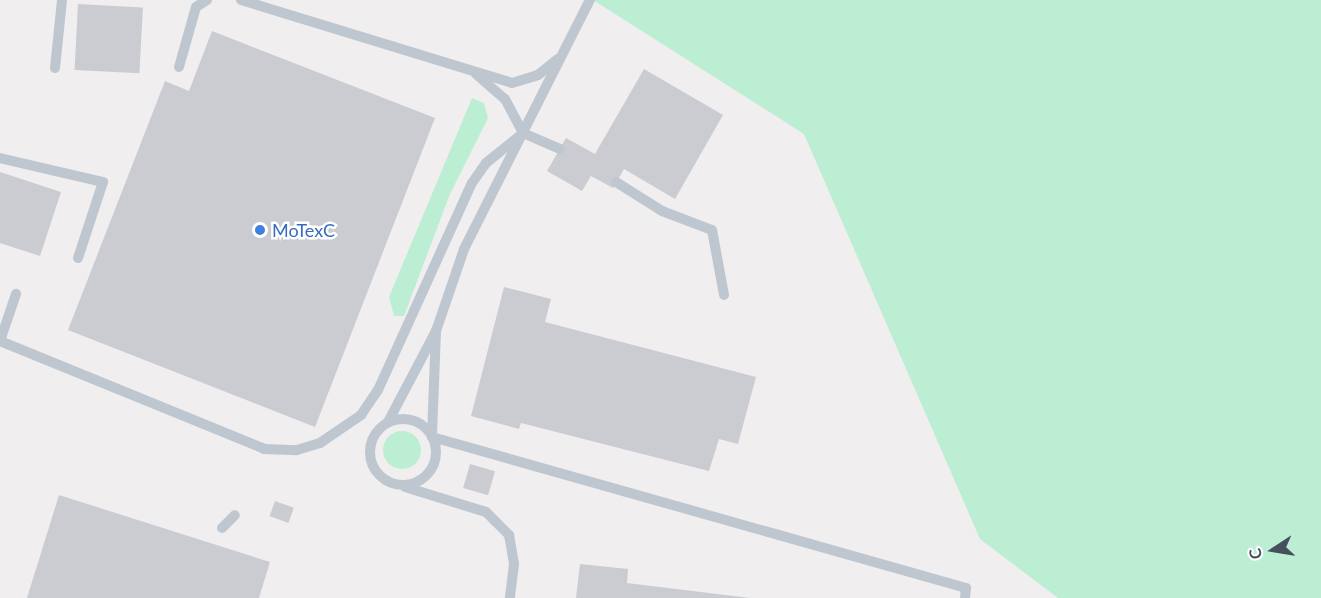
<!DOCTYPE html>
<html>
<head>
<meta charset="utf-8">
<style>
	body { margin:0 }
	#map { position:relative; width:1321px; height:598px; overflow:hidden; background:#f0eeee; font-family:Lato,sans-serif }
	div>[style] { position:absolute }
	.green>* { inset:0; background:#bceed4 }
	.round { border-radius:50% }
	.building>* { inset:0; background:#cbccd2; transform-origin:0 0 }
	.service>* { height:10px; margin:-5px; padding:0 5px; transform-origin:5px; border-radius:5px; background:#bec7d0 }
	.service>.ring { margin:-5px; padding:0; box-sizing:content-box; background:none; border:10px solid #bec7d0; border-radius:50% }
	.dots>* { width:16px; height:16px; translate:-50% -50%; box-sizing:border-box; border:3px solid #fff; border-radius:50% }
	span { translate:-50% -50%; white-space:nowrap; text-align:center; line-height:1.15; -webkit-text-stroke:5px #fff; paint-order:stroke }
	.shop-label { font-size:18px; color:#366cbe }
	.left { translate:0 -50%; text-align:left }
	.north { position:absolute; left:1243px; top:520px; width:60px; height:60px; -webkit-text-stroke:4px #fff; paint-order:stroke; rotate:258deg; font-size:16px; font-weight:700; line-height:24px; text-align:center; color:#464f5b }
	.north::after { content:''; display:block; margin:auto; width:21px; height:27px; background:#464f5b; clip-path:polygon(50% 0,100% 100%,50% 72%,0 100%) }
</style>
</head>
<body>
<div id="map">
	<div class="green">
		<i style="clip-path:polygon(593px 0,1321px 0,1321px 598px,1058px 598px,980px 539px,804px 134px)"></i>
		<i style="clip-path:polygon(472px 98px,484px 103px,488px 118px,450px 194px,404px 316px,394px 316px,389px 297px)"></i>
		<i class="round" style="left:383px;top:431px;width:38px;height:38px"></i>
	</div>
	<div class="building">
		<i style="left:78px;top:4px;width:65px;height:66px;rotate:3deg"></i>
		<i style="clip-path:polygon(212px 31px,435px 118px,315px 427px,68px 330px,165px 81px,189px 91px)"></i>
		<i style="clip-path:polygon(644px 69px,723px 115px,675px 199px,624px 169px,613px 188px,591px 176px,582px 191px,547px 171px,566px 138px,595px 154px)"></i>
		<i style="clip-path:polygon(0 172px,61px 192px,40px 256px,0 243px)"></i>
		<i style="clip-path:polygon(504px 287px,551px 299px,545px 322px,756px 377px,738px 444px,719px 439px,709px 471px,521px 423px,519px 429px,471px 416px)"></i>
		<i style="left:470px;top:464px;width:26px;height:25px;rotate:16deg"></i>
		<i style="clip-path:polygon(59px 495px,270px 562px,259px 598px,27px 598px)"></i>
		<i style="left:275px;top:501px;width:20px;height:16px;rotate:20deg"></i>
		<i style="clip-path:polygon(580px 564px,628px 569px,627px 583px,750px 598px,576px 598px)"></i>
	</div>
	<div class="service">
		<i style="left:241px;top:0;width:283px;rotate:17deg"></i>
		<i style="left:512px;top:83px;width:27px;rotate:-17deg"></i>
		<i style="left:538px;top:75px;width:26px;rotate:-39deg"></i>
		<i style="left:179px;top:67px;width:62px;rotate:-74.2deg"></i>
		<i style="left:196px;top:7px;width:13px;rotate:-32deg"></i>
		<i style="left:55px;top:68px;width:68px;rotate:-84.1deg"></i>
		<i style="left:476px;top:74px;width:38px;rotate:41deg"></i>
		<i style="left:505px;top:99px;width:38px;rotate:62deg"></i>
		<i style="left:523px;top:133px;width:40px;rotate:23.4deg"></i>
		<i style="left:0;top:158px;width:106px;rotate:13.1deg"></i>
		<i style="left:103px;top:182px;width:80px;rotate:108.2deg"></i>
		<i style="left:616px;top:182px;width:54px;rotate:32.2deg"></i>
		<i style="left:662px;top:211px;width:53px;rotate:20.8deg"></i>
		<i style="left:712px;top:230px;width:66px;rotate:79.5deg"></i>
		<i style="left:436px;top:331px;width:87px;rotate:-71.1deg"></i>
		<i style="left:464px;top:249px;width:279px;rotate:-63.2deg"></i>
		<i style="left:0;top:341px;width:285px;rotate:22.2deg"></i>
		<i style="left:264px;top:449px;width:33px;rotate:2deg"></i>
		<i style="left:297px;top:450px;width:24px;rotate:-17deg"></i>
		<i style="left:320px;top:443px;width:50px;rotate:-34.3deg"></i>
		<i style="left:361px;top:415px;width:30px;rotate:-56deg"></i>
		<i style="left:378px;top:390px;width:227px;rotate:-65.6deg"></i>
		<i style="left:472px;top:183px;width:24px;rotate:-55deg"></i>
		<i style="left:486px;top:163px;width:48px;rotate:-39deg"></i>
		<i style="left:0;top:341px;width:50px;rotate:-71.2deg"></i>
		<i class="ring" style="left:370px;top:419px;width:56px;height:56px"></i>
		<i style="left:388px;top:422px;width:103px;rotate:-62.2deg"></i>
		<i style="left:436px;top:331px;width:106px;rotate:92.2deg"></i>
		<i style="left:432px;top:437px;width:555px;rotate:15.79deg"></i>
		<i style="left:966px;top:588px;width:10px;rotate:96deg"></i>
		<i style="left:405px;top:487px;width:85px;rotate:17.2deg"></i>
		<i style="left:486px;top:512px;width:33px;rotate:45deg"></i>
		<i style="left:509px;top:535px;width:29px;rotate:80deg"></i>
		<i style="left:514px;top:564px;width:34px;rotate:97deg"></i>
		<i style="left:222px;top:528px;width:18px;rotate:-45deg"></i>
	</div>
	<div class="dots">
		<i style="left:260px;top:230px;background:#3f7fe0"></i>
	</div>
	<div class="shop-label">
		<span class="left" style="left:272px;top:230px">MoTexC</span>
	</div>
	<div class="north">С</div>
</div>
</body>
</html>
